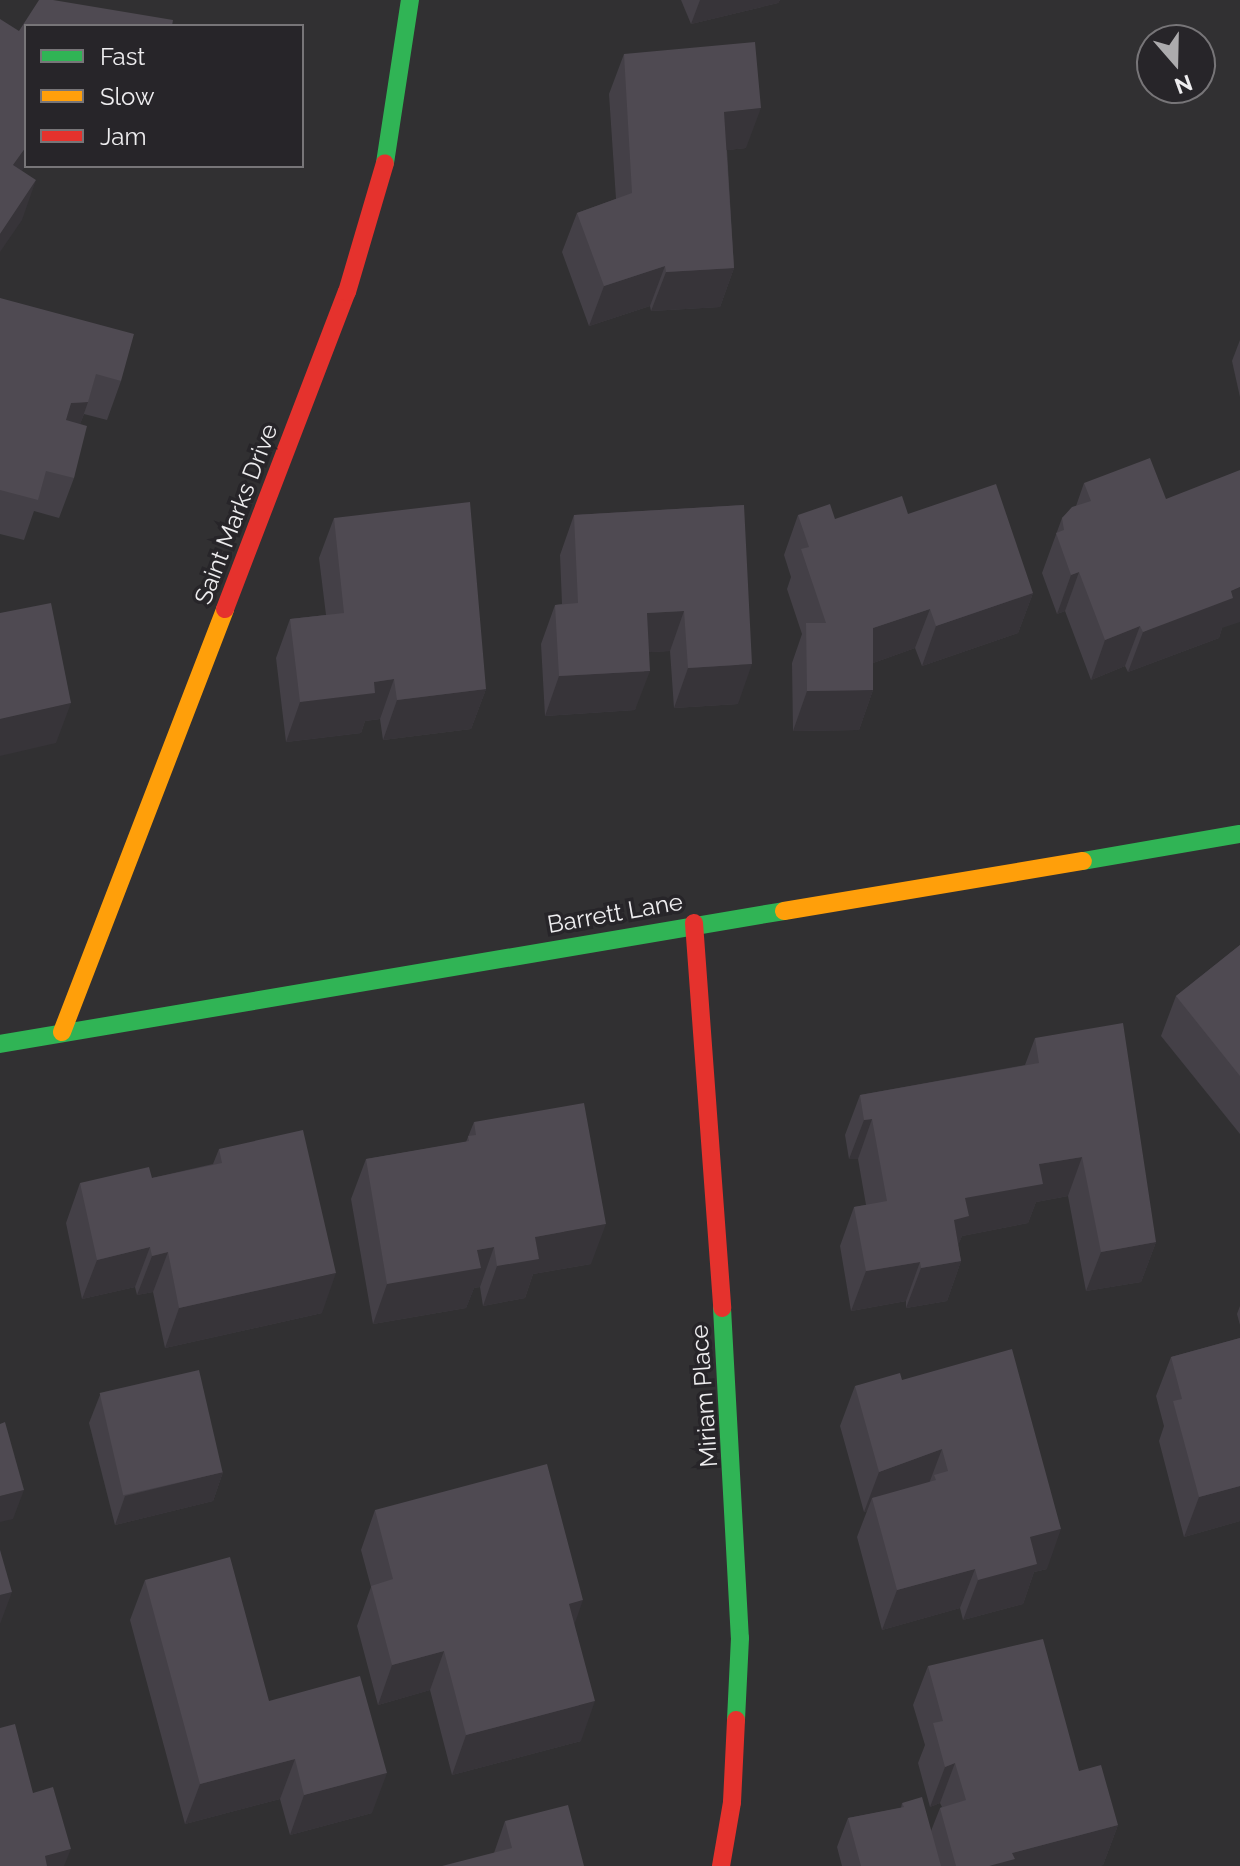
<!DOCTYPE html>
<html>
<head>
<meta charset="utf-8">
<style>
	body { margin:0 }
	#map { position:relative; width:1240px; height:1866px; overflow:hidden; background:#313032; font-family:Raleway,sans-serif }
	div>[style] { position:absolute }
	.fast>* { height:18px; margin:-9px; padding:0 9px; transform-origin:9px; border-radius:9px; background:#30b455 }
	.slow>* { height:18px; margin:-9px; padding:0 9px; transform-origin:9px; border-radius:9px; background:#ff9f0a }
	.jam>* { height:18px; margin:-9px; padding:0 9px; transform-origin:9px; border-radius:9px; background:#e5322d }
	.wall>* { inset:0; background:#444047 }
	.shaded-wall>* { inset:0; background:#373439 }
	.building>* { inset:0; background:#4f4a52; transform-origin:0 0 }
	span { translate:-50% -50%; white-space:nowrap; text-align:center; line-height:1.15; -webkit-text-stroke:7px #272529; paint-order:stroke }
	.street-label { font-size:24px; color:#eeedef }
	.legend { position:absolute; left:24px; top:24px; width:280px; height:144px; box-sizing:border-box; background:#272529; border:2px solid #777578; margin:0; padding:10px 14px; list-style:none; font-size:24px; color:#eeedef }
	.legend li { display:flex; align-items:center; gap:16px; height:40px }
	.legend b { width:40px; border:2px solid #777578 }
	.north { position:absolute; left:1136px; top:24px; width:80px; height:80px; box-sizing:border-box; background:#272529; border:2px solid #777578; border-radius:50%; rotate:160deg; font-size:22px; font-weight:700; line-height:32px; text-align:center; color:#eeedef }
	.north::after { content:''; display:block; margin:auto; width:28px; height:36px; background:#acabad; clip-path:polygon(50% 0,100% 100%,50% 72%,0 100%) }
</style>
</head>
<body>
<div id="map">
	<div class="fast">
		<i style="left:385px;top:163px;width:165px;rotate:-81.3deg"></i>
		<i style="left:1083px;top:861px;width:159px;rotate:-9.8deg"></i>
		<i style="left:0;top:1044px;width:795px;rotate:-9.63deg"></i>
		<i style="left:722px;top:1308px;width:330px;rotate:86.9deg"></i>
		<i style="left:740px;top:1638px;width:82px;rotate:92.8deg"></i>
	</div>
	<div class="slow">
		<i style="left:784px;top:911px;width:303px;rotate:-9.5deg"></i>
		<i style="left:62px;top:1032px;width:453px;rotate:-68.9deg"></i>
	</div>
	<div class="jam">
		<i style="left:225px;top:609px;width:340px;rotate:-69deg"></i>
		<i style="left:347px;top:292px;width:134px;rotate:-73.6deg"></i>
		<i style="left:694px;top:923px;width:386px;rotate:85.8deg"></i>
		<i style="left:721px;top:1866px;width:65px;rotate:-80.2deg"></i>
		<i style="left:732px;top:1802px;width:82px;rotate:-87.2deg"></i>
	</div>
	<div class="wall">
		<i style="clip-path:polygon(681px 0,780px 0,778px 3px,691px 24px)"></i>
		<i style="clip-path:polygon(624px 54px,746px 148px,727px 150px,734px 268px,720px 307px,651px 311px,650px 306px,589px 326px,562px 252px,577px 213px,616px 199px,609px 94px)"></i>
		<i style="clip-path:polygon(0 298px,121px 381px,107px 420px,84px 414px,80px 424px,74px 478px,59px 518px,34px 511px,24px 540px,0 534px)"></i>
		<i style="clip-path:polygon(1240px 340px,1240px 397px,1232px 361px)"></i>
		<i style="clip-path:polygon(1084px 483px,1166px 499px,1222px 628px,1219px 638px,1128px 672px,1125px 666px,1091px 680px,1065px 611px,1057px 614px,1042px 573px,1062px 518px,1076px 506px)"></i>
		<i style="clip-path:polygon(744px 505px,738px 704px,674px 708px,670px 651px,649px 652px,635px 710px,545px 716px,541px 644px,555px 605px,562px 604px,560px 555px,574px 515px)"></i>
		<i style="clip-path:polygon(908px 514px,1033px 593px,1018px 633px,922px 666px,915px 648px,873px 663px,873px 690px,859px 730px,793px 731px,792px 663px,802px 634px,787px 589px,791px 577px,784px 555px,798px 515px,835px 519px)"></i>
		<i style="clip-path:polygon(334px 518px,486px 689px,471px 729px,383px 740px,380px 719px,365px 721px,361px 733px,286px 742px,276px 658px,290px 619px,326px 615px,319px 558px)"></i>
		<i style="clip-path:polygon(1240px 945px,1240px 1134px,1161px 1036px,1176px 996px)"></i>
		<i style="clip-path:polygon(1035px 1038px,1156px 1242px,1141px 1282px,1086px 1291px,1068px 1196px,1036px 1202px,1028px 1223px,962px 1236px,958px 1245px,961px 1261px,947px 1301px,906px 1308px,906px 1301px,851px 1311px,840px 1246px,854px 1207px,866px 1205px,858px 1159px,849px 1159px,845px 1135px,860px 1095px,1025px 1065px)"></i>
		<i style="clip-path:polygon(474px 1122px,591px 1264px,533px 1274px,525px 1298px,483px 1306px,480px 1287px,474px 1288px,466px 1308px,373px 1324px,351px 1199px,366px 1159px,466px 1142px)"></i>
		<i style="clip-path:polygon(219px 1149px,322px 1313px,165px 1348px,153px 1292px,137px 1295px,135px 1287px,82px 1299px,66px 1223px,80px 1183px,152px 1178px,213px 1164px)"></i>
		<i style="clip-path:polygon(1240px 1306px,1240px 1325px,1237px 1314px)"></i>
		<i style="clip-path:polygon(1240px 1338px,1240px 1521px,1184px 1537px,1159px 1441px,1164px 1426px,1156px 1396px,1171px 1357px)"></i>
		<i style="clip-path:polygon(902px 1380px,1047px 1569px,1034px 1572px,1023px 1604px,963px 1620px,960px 1608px,882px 1630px,857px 1537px,867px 1511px,864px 1512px,840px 1426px,855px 1386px)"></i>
		<i style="clip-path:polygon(100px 1395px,223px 1472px,213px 1501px,115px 1525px,89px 1423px)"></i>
		<i style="clip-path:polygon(375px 1510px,574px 1625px,581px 1741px,452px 1775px,430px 1690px,378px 1705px,357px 1626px,371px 1587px,361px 1550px)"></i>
		<i style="clip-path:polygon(145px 1580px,269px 1701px,372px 1813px,290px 1835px,280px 1799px,185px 1824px,130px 1620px)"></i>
		<i style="clip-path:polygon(928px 1666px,1079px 1771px,1118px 1825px,1103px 1865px,1099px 1866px,842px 1866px,837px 1847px,848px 1818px,901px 1808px,902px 1803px,931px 1831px,940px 1808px,942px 1807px,940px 1803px,930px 1807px,918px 1763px,925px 1745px,913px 1705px)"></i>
		<i style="clip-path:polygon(505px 1821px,584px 1866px,494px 1853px)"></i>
	</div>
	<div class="shaded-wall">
		<i style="clip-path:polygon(700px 0,780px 0,778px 3px,691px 24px)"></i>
		<i style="clip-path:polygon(761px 108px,746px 148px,710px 152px,724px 112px)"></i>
		<i style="clip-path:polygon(26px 147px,26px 165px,0 203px,13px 165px)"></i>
		<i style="clip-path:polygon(36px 180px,22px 220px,0 252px,0 234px)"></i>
		<i style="clip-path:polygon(665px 266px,650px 306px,589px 326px,604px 286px)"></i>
		<i style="clip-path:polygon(734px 268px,720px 307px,651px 311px,666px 272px)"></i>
		<i style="clip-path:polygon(88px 402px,74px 442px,57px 442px,71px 403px)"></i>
		<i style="clip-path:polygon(1079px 572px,1065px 611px,1057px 614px,1071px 575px)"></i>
		<i style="clip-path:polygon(1240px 587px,1240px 622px,1222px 628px,1219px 638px,1128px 672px,1143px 632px)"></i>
		<i style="clip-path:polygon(1033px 593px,1018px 633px,922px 666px,936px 626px)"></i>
		<i style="clip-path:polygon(930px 609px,915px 648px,859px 668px,873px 628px)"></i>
		<i style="clip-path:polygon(684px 611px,670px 651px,633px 653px,647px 613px)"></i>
		<i style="clip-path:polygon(1140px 626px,1125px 666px,1091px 680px,1105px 640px)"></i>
		<i style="clip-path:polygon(752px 664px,738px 704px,674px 708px,688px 668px)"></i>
		<i style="clip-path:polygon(650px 671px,635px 710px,545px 716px,559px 676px)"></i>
		<i style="clip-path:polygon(394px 679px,380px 719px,365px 721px,361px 733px,286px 742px,300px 702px,374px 682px)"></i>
		<i style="clip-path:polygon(486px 689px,471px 729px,383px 740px,397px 700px)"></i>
		<i style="clip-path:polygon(873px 690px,859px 730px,793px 731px,807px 691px)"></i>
		<i style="clip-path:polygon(71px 703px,56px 743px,0 756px,0 719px)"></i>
		<i style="clip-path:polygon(872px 1119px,858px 1159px,849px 1159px,864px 1120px)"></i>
		<i style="clip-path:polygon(1082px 1157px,1068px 1196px,1036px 1202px,1028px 1223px,962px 1236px,954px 1256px,954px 1220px,965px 1198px,1039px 1164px)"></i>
		<i style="clip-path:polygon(606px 1224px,591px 1264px,533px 1274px,525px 1298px,483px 1306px,497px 1266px,535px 1237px)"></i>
		<i style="clip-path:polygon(1156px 1242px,1141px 1282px,1086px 1291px,1101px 1252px)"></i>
		<i style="clip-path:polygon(150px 1247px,135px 1287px,82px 1299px,97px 1260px)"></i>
		<i style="clip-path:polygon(494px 1247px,480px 1287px,474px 1288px,466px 1308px,373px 1324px,387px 1284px,477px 1250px)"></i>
		<i style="clip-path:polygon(168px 1252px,153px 1292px,137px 1295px,152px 1256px)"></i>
		<i style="clip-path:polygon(961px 1261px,947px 1301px,906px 1308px,921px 1268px)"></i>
		<i style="clip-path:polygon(920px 1262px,906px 1301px,851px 1311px,866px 1271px)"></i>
		<i style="clip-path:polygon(336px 1273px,322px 1313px,165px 1348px,179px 1308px)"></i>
		<i style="clip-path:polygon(942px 1449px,927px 1489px,872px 1498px,867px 1511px,864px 1512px,879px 1472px)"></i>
		<i style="clip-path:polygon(223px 1472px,213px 1501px,115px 1525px,125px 1496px)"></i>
		<i style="clip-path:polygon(1240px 1486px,1240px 1521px,1184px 1537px,1199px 1497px)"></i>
		<i style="clip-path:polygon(24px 1490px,13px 1519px,0 1522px,0 1496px)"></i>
		<i style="clip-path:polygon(1061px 1529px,1047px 1569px,1034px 1572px,1023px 1604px,963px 1620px,978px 1580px,1030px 1537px)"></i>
		<i style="clip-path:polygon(975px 1569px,960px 1608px,882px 1630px,897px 1590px)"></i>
		<i style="clip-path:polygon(12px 1592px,0 1624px,0 1595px)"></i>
		<i style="clip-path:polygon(583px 1600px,569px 1640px,569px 1604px)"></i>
		<i style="clip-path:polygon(444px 1651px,430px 1690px,378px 1705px,392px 1665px)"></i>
		<i style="clip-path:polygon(595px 1701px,581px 1741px,452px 1775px,466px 1735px)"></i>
		<i style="clip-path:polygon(295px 1759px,280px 1799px,185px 1824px,200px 1784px)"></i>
		<i style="clip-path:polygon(955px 1763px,940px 1803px,930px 1807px,945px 1767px)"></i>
		<i style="clip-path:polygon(387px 1773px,372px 1813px,290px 1835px,304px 1795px)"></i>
		<i style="clip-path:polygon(1118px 1825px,1103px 1865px,1099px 1866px,989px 1866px,1012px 1853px)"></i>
		<i style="clip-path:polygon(71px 1849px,64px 1866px,41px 1866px,45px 1856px)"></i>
	</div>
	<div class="building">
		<i style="clip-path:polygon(39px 0,53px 0,173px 20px,172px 26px,26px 26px,26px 147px,13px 165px,36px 180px,0 234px,0 19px,19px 31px)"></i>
		<i style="clip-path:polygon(755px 42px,761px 108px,724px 112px,734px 268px,666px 272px,665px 266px,604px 286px,577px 213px,632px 193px,624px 54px)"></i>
		<i style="clip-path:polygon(0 298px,134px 334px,121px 381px,96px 374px,88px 402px,71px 403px,66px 420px,87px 426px,74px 478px,46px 471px,38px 500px,0 490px)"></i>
		<i style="clip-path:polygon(1150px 458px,1166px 499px,1240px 470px,1240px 587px,1231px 591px,1233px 598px,1143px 632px,1140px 626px,1105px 640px,1079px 572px,1071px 575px,1056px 533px,1064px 530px,1062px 518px,1072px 507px,1091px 501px,1084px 483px)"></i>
		<i style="clip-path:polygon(996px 484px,1033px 593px,936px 626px,930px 609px,873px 628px,873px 690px,807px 691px,806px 623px,826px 623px,801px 549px,809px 547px,798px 515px,830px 504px,835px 519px,902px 496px,908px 514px)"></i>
		<i style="clip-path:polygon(470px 502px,486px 689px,397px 700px,394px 679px,374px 682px,375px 693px,300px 702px,290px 619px,344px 613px,334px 518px)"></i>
		<i style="clip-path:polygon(744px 505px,752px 664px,688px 668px,684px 611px,647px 613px,650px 671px,559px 676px,555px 605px,578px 603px,574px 515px)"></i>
		<i style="clip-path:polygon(51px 603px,71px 703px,0 719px,0 613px)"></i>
		<i style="clip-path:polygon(1240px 945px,1240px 1076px,1176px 996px)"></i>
		<i style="clip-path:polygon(1123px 1023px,1156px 1242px,1101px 1252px,1082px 1157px,1039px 1164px,1043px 1184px,965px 1198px,969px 1216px,954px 1220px,961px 1261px,921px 1268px,920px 1262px,866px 1271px,854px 1207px,887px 1201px,872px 1119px,864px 1120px,860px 1095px,1039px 1063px,1035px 1038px)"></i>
		<i style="clip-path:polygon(584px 1103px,606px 1224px,535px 1237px,539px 1259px,497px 1266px,494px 1247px,477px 1250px,481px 1268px,387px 1284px,366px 1159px,469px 1141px,468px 1136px,476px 1135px,474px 1122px)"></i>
		<i style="clip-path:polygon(303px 1130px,336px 1273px,179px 1308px,168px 1252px,152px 1256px,150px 1247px,97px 1260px,80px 1183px,149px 1167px,152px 1178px,222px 1163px,219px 1149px)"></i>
		<i style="clip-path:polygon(1240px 1338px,1240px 1486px,1199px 1497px,1173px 1401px,1182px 1399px,1171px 1357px)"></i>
		<i style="clip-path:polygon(1012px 1349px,1061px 1529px,1030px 1537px,1037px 1564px,978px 1580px,975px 1569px,897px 1590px,872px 1498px,936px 1480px,934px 1475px,948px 1471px,942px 1449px,879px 1472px,855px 1386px,900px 1373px,902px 1380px)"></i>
		<i style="left:199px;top:1370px;width:105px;height:102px;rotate:77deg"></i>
		<i style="clip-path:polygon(5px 1422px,24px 1490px,0 1496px,0 1424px)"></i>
		<i style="clip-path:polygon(547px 1464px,583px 1600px,569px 1604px,595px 1701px,466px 1735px,444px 1651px,392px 1665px,371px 1586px,393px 1579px,375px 1510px)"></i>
		<i style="clip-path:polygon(0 1550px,12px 1592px,0 1595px)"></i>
		<i style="clip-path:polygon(230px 1557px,269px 1701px,360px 1676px,387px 1773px,304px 1795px,295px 1759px,200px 1784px,145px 1580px)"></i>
		<i style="clip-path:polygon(1043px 1639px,1079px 1771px,1101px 1765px,1118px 1825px,1012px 1853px,1015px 1859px,989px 1866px,956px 1866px,940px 1808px,966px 1800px,955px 1763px,945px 1767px,933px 1723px,943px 1721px,928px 1666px)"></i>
		<i style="clip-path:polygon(15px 1724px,33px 1793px,53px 1787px,71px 1849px,45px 1856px,47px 1866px,0 1866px,0 1728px)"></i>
		<i style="clip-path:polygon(922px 1797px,941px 1866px,861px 1866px,848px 1818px,904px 1807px,902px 1803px)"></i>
		<i style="clip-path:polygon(568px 1805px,584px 1866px,442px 1866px,512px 1848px,505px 1821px)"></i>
	</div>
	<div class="street-label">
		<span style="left:236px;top:514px;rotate:-69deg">Saint Marks Drive</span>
		<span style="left:615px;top:913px;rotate:-10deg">Barrett Lane</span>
		<span style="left:704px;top:1396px;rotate:-94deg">Miriam Place</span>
	</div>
	<ul class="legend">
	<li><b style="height:10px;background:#30b455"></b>Fast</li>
	<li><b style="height:10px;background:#ff9f0a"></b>Slow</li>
	<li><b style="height:10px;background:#e5322d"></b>Jam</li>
	</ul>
	<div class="north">N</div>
</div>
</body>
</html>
